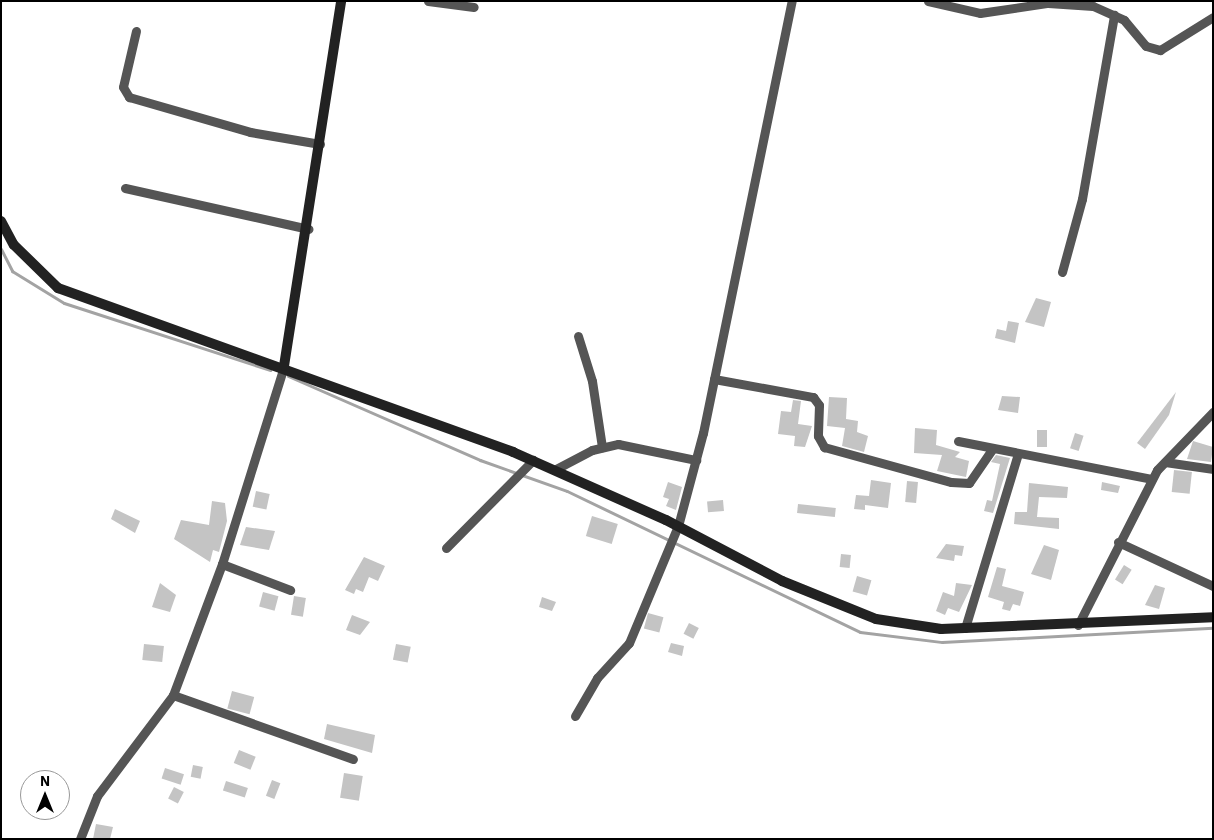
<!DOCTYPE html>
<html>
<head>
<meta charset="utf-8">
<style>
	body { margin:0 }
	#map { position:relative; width:1214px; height:840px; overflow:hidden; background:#fff; font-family:"IBM Plex Sans",sans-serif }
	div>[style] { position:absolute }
	.stream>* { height:3px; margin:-1.5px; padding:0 1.5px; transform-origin:1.5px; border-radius:1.5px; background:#a3a3a3 }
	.building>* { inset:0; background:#c4c4c4; transform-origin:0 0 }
	.street>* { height:9px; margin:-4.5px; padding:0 4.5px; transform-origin:4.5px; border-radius:4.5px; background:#555 }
	.secondary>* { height:10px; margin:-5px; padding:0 5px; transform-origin:5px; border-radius:5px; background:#222 }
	span { translate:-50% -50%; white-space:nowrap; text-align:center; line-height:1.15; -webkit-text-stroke:4.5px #fff; paint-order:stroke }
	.frame { position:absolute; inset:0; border:2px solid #000; pointer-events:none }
	.north { position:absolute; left:20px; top:770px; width:50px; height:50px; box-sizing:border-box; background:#fff; border:1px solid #999; border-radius:50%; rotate:0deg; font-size:14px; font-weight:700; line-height:20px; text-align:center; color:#000 }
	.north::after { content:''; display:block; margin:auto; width:18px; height:22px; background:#000; clip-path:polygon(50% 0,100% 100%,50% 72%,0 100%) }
</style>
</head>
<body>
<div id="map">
	<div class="stream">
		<i style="left:1px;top:249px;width:25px;rotate:63deg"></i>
		<i style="left:12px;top:271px;width:61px;rotate:31.6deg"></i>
		<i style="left:64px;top:303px;width:217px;rotate:18deg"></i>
		<i style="left:288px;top:376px;width:210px;rotate:23.6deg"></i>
		<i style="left:480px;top:460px;width:92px;rotate:19.6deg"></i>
		<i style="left:567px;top:491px;width:325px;rotate:25.7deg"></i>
		<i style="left:860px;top:632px;width:83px;rotate:7deg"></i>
		<i style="left:942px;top:642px;width:271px;rotate:-3deg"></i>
	</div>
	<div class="building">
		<i style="clip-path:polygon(1036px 298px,1051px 302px,1044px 327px,1025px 322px)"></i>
		<i style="clip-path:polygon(1008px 321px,1019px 323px,1015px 343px,995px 338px,997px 329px,1006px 331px)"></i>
		<i style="clip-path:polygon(1176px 392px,1169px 415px,1145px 449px,1137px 443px)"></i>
		<i style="clip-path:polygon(1002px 396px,1020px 397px,1018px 413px,998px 410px)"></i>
		<i style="clip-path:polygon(829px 397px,847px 398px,846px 419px,858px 421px,857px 432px,868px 436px,864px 452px,842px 446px,845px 428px,827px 426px)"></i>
		<i style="clip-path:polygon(793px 400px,801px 401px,798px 424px,812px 426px,805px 447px,794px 446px,795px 436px,778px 434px,781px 411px,791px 412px)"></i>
		<i style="clip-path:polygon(915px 428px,937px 430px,936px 445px,960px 452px,955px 457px,969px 461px,966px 477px,937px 471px,942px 455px,914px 453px)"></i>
		<i style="left:1037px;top:430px;width:10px;height:17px"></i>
		<i style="left:1075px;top:433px;width:9px;height:16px;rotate:18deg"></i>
		<i style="clip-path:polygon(1193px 441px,1213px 447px,1211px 462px,1187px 459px)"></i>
		<i style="clip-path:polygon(996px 455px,1010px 458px,993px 513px,984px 511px,987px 500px,992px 501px,1000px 464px,991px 462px)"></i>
		<i style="left:1174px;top:470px;width:18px;height:22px;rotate:6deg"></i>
		<i style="clip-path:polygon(871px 480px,891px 483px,888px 508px,865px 505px,865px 510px,854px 509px,856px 495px,869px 496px)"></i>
		<i style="left:907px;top:481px;width:11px;height:21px;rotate:5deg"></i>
		<i style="clip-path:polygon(668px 482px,682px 487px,676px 510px,666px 506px,669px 499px,663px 497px)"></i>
		<i style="clip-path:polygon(1102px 482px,1120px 486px,1118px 493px,1101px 490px)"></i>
		<i style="clip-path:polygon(1029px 483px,1068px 487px,1067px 498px,1039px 497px,1037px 517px,1059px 518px,1059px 529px,1014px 524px,1015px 512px,1027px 512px)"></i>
		<i style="left:256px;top:491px;width:14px;height:16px;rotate:12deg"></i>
		<i style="left:723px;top:500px;width:11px;height:16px;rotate:85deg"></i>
		<i style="clip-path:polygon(212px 501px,225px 503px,227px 521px,219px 552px,213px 550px,210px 562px,174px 539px,181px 520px,209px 525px)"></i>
		<i style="left:798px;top:504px;width:38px;height:9px;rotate:6deg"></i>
		<i style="clip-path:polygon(115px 509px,140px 521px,135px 533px,111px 519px)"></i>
		<i style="left:592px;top:516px;width:27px;height:21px;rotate:17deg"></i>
		<i style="clip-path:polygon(246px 527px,275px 531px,269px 550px,240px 545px)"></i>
		<i style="clip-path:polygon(946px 544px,964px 546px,962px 556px,955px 555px,954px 561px,936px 558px)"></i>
		<i style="clip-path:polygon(1044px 545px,1059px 550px,1051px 580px,1031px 574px)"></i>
		<i style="left:841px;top:554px;width:10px;height:13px;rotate:6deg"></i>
		<i style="clip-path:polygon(364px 557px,385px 566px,378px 581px,369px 577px,363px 592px,356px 589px,354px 594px,345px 590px)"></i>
		<i style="left:1124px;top:565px;width:9px;height:17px;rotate:32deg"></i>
		<i style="clip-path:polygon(997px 567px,1006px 569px,1002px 586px,1024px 592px,1020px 606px,1013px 604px,1010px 611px,1002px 609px,1004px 602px,988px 597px)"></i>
		<i style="left:857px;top:576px;width:15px;height:16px;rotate:16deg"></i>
		<i style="clip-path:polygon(160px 583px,176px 595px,170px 612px,152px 607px)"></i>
		<i style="clip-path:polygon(956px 583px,972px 585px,959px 612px,948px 608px,945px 615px,936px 611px,943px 592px,954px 596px)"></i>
		<i style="clip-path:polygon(1155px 585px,1165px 588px,1159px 609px,1145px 605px)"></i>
		<i style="left:263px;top:592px;width:16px;height:15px;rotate:15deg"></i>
		<i style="left:294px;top:596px;width:12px;height:19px;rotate:9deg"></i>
		<i style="clip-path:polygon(542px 597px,556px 602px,552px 611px,539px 607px)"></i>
		<i style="left:648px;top:613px;width:16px;height:16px;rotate:15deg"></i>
		<i style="clip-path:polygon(352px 615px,370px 622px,360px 635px,346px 630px)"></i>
		<i style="left:689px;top:623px;width:11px;height:12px;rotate:27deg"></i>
		<i style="clip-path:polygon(671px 643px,684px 646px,682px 656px,668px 652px)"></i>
		<i style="left:144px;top:644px;width:20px;height:16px;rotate:6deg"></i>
		<i style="left:396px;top:644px;width:15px;height:16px;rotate:11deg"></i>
		<i style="left:232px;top:691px;width:23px;height:18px;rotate:15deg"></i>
		<i style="clip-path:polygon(327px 724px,375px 735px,372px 753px,324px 739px)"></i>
		<i style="left:239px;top:750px;width:18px;height:14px;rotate:22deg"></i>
		<i style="left:193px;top:765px;width:10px;height:12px;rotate:11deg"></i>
		<i style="left:165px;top:768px;width:20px;height:11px;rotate:18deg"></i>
		<i style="left:344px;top:773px;width:19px;height:25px;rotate:9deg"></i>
		<i style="left:272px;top:780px;width:9px;height:17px;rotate:21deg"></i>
		<i style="left:226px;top:781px;width:23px;height:10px;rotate:18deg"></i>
		<i style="left:174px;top:787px;width:11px;height:13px;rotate:27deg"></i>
		<i style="clip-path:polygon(96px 824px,113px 827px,110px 839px,93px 839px)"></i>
	</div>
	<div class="street">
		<i style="left:428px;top:1px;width:46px;rotate:7.4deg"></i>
		<i style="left:928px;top:1px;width:53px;rotate:13deg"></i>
		<i style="left:980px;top:13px;width:69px;rotate:-8.4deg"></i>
		<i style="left:1048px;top:3px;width:45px;rotate:3.8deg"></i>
		<i style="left:1093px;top:6px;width:34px;rotate:24deg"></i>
		<i style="left:1124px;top:20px;width:34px;rotate:50deg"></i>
		<i style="left:1146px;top:46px;width:15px;rotate:16deg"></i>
		<i style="left:1160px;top:50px;width:62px;rotate:-31.9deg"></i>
		<i style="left:136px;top:31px;width:57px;rotate:103.1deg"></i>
		<i style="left:123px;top:87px;width:12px;rotate:59deg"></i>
		<i style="left:129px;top:97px;width:126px;rotate:16.1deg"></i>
		<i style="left:250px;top:132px;width:71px;rotate:9.7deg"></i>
		<i style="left:125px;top:188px;width:188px;rotate:12.6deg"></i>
		<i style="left:1062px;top:272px;width:76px;rotate:-74.7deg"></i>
		<i style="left:1082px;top:199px;width:187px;rotate:-80.1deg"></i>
		<i style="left:578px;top:336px;width:47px;rotate:72.7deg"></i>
		<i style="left:592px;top:381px;width:67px;rotate:81.4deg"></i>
		<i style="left:714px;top:379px;width:101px;rotate:10.3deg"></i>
		<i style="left:813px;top:397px;width:10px;rotate:53deg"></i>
		<i style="left:819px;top:405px;width:31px;rotate:92deg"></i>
		<i style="left:818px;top:436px;width:13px;rotate:61deg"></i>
		<i style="left:824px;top:447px;width:132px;rotate:15.4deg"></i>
		<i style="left:951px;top:482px;width:18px;rotate:3deg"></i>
		<i style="left:969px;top:483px;width:42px;rotate:-55.6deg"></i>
		<i style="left:958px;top:441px;width:197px;rotate:11.1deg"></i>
		<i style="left:1165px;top:462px;width:49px;rotate:8.3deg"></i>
		<i style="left:554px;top:470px;width:43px;rotate:-27.8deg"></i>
		<i style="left:592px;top:450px;width:27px;rotate:-13deg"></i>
		<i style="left:618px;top:444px;width:80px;rotate:11.6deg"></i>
		<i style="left:1118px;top:542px;width:105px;rotate:24.9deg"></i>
		<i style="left:446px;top:548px;width:124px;rotate:-45.3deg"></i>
		<i style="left:222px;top:564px;width:73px;rotate:20.9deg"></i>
		<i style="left:1078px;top:625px;width:174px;rotate:-63deg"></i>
		<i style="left:1157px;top:470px;width:81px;rotate:-46deg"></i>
		<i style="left:965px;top:628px;width:182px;rotate:-73.1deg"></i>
		<i style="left:173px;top:695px;width:191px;rotate:19.6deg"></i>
		<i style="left:575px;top:716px;width:44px;rotate:-59.9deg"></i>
		<i style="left:597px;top:678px;width:47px;rotate:-47.6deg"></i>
		<i style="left:629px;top:643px;width:127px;rotate:-67.3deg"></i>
		<i style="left:678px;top:526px;width:96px;rotate:-75deg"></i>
		<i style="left:703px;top:433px;width:441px;rotate:-78.4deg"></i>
		<i style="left:80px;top:839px;width:46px;rotate:-68.4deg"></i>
		<i style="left:97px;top:796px;width:126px;rotate:-53deg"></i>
		<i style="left:173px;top:695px;width:140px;rotate:-69.5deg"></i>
		<i style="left:222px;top:564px;width:207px;rotate:-72.6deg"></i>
	</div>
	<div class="secondary">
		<i style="left:1px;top:221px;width:27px;rotate:62deg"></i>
		<i style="left:14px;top:245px;width:62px;rotate:44.3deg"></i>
		<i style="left:58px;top:288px;width:484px;rotate:19.8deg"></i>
		<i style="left:513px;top:452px;width:167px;rotate:24deg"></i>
		<i style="left:666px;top:520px;width:131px;rotate:27.7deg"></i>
		<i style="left:782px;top:581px;width:101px;rotate:22deg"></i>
		<i style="left:876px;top:619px;width:66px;rotate:8.7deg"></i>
		<i style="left:941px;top:629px;width:272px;rotate:-2.5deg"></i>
		<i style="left:284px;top:366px;width:369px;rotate:-81.1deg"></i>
	</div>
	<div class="frame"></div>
	<div class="north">N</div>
</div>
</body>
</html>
